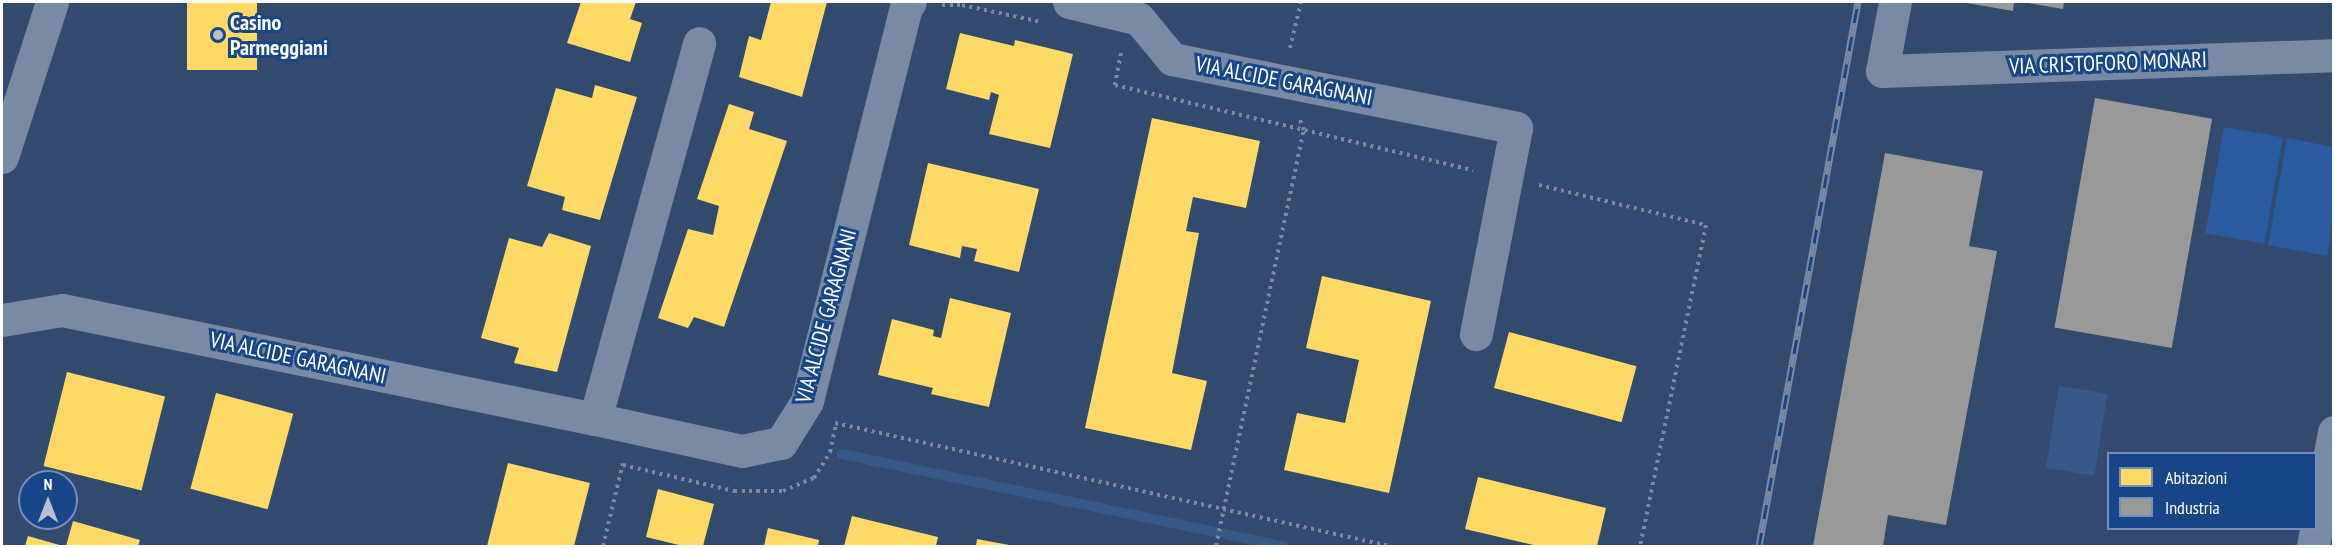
<!DOCTYPE html>
<html>
<head>
<meta charset="utf-8">
<style>
	body { margin:0 }
	#map { position:relative; width:2335px; height:548px; overflow:hidden; background:#314a6e; font-family:"PT Sans Narrow",sans-serif }
	div>[style] { position:absolute }
	.green>* { inset:0; background:#2a5c9f; transform-origin:0 0 }
	.water>* { inset:0; background:#365988; transform-origin:0 0 }
	.homes>* { inset:0; background:#ffd966; transform-origin:0 0 }
	.industry>* { inset:0; background:#999; transform-origin:0 0 }
	.stream>* { height:10px; margin:-5px; padding:0 5px; transform-origin:5px; border-radius:5px; background:#365988 }
	.path>* { height:4px; margin-top:-2px; transform-origin:0; background:repeating-linear-gradient(90deg,#788aa4 0 3px,transparent 0 7.5px) }
	.minor>* { height:33px; margin:-16.5px; padding:0 16.5px; transform-origin:16.5px; border-radius:16.5px; background:#788aa4 }
	.rail>* { height:7px; margin-top:-3.5px; transform-origin:0; background:repeating-linear-gradient(90deg,#174688 0 14px,#798ba3 0 28px); box-sizing:border-box; border-block:2px solid #798ba3 }
	.dots>* { width:16px; height:16px; translate:-50% -50%; box-sizing:border-box; border:3px solid #174688; border-radius:50% }
	span { translate:-50% -50%; white-space:nowrap; text-align:center; line-height:1.15; -webkit-text-stroke:6px #174688; paint-order:stroke }
	.poi-label { font-size:22px; color:#fff; font-weight:700 }
	.left { translate:0 -50%; text-align:left }
	.street-label { font-size:22px; color:#fff }
	.frame { position:absolute; inset:0; border:3px solid #fff; pointer-events:none }
	.legend { position:absolute; left:2107px; top:452px; width:210px; height:78px; box-sizing:border-box; background:#174688; border:2px solid #7490b8; margin:0; padding:8px 10px; list-style:none; font-size:18px; color:#fff }
	.legend li { display:flex; align-items:center; gap:12px; height:30px }
	.legend b { width:30px; border:2px solid #7490b8 }
	.north { position:absolute; left:18px; top:470px; width:60px; height:60px; box-sizing:border-box; background:#174688; border:2px solid #7490b8; border-radius:50%; rotate:0deg; font-size:16px; font-weight:700; line-height:24px; text-align:center; color:#fff }
	.north::after { content:''; display:block; margin:auto; width:21px; height:27px; background:#b7c0cc; clip-path:polygon(50% 0,100% 100%,50% 72%,0 100%) }
</style>
</head>
<body>
<div id="map">
	<div class="green">
		<i style="left:2224px;top:127px;width:60px;height:108px;rotate:10deg"></i>
		<i style="clip-path:polygon(2287px 138px,2333px 147px,2333px 219px,2327px 256px,2268px 245px)"></i>
	</div>
	<div class="water">
		<i style="left:2059px;top:386px;width:49px;height:83px;rotate:9deg"></i>
	</div>
	<div class="homes">
		<i style="left:187px;top:2px;width:70px;height:68px"></i>
		<i style="clip-path:polygon(581px 2px,636px 2px,630px 19px,642px 23px,630px 62px,567px 43px)"></i>
		<i style="clip-path:polygon(771px 2px,827px 2px,802px 97px,739px 77px,749px 36px,761px 40px)"></i>
		<i style="clip-path:polygon(960px 33px,1014px 46px,1015px 40px,1073px 54px,1050px 148px,989px 134px,999px 95px,991px 92px,989px 100px,946px 89px)"></i>
		<i style="clip-path:polygon(595px 85px,637px 97px,600px 220px,562px 210px,565px 197px,527px 186px,556px 88px,592px 98px)"></i>
		<i style="clip-path:polygon(729px 104px,754px 112px,749px 129px,787px 141px,724px 327px,694px 317px,688px 328px,658px 318px,688px 229px,713px 235px,719px 206px,697px 199px)"></i>
		<i style="clip-path:polygon(1152px 118px,1260px 141px,1246px 208px,1193px 197px,1186px 231px,1199px 233px,1172px 373px,1207px 381px,1191px 450px,1085px 428px)"></i>
		<i style="clip-path:polygon(928px 163px,1039px 189px,1019px 272px,974px 261px,977px 249px,962px 246px,960px 258px,909px 245px)"></i>
		<i style="clip-path:polygon(549px 233px,591px 246px,557px 372px,514px 363px,519px 348px,481px 338px,509px 238px,542px 247px)"></i>
		<i style="clip-path:polygon(1322px 276px,1431px 301px,1389px 493px,1284px 470px,1297px 413px,1345px 423px,1359px 360px,1306px 348px)"></i>
		<i style="clip-path:polygon(950px 298px,1011px 313px,989px 407px,931px 394px,933px 388px,878px 375px,892px 319px,934px 330px,933px 336px,941px 338px)"></i>
		<i style="left:1509px;top:332px;width:132px;height:58px;rotate:15deg"></i>
		<i style="left:67px;top:372px;width:101px;height:97px;rotate:14deg"></i>
		<i style="left:216px;top:393px;width:80px;height:99px;rotate:15deg"></i>
		<i style="clip-path:polygon(508px 463px,590px 483px,574px 546px,487px 546px)"></i>
		<i style="clip-path:polygon(1478px 477px,1606px 508px,1597px 546px,1538px 546px,1465px 529px)"></i>
		<i style="clip-path:polygon(658px 489px,714px 504px,703px 546px,683px 546px,646px 537px)"></i>
		<i style="clip-path:polygon(852px 516px,938px 537px,936px 546px,844px 546px)"></i>
		<i style="clip-path:polygon(73px 521px,140px 540px,138px 546px,66px 546px)"></i>
		<i style="clip-path:polygon(768px 528px,819px 540px,818px 546px,764px 546px)"></i>
		<i style="clip-path:polygon(28px 536px,63px 546px,25px 546px)"></i>
		<i style="clip-path:polygon(977px 539px,1009px 545px,1009px 546px,976px 546px)"></i>
	</div>
	<div class="industry">
		<i style="clip-path:polygon(1961px 2px,2014px 2px,2013px 11px)"></i>
		<i style="clip-path:polygon(2022px 2px,2064px 2px,2063px 9px)"></i>
		<i style="left:2095px;top:98px;width:119px;height:233px;rotate:10deg"></i>
		<i style="clip-path:polygon(1885px 153px,1983px 171px,1969px 246px,1997px 251px,1946px 525px,1888px 515px,1883px 546px,1813px 546px)"></i>
	</div>
	<div class="stream">
		<i style="left:842px;top:454px;width:450px;rotate:11.8deg"></i>
	</div>
	<div class="path">
		<i style="left:942px;top:5px;width:20px"></i>
		<i style="left:962px;top:5px;width:81px;rotate:12.1deg"></i>
		<i style="left:1290px;top:48px;width:47px;rotate:-76.6deg"></i>
		<i style="left:1121px;top:53px;width:33px;rotate:101deg"></i>
		<i style="left:1115px;top:85px;width:368px;rotate:13.4deg"></i>
		<i style="left:1539px;top:185px;width:172px;rotate:13.5deg"></i>
		<i style="left:1706px;top:225px;width:328px;rotate:101.6deg"></i>
		<i style="left:835px;top:423px;width:568px;rotate:12.5deg"></i>
		<i style="left:623px;top:465px;width:114px;rotate:13.2deg"></i>
		<i style="left:734px;top:491px;width:49px"></i>
		<i style="left:783px;top:491px;width:34px;rotate:-23deg"></i>
		<i style="left:814px;top:478px;width:31px;rotate:-58deg"></i>
		<i style="left:830px;top:452px;width:29px;rotate:-78deg"></i>
		<i style="left:603px;top:546px;width:85px;rotate:-76.5deg"></i>
		<i style="left:1216px;top:546px;width:425px;rotate:-78.1deg"></i>
		<i style="left:1304px;top:130px;width:11px;rotate:-112deg"></i>
	</div>
	<div class="minor">
		<i style="left:1069px;top:2px;width:72px;rotate:13.7deg"></i>
		<i style="left:1139px;top:19px;width:52px;rotate:50.5deg"></i>
		<i style="left:1172px;top:59px;width:351px;rotate:11.3deg"></i>
		<i style="left:1516px;top:128px;width:210px;rotate:101deg"></i>
		<i style="left:1895px;top:2px;width:70px;rotate:100.7deg"></i>
		<i style="left:1882px;top:71px;width:452px;rotate:-2deg"></i>
		<i style="left:2px;top:157px;width:163px;rotate:-72.1deg"></i>
		<i style="left:2px;top:320px;width:61px;rotate:-9.5deg"></i>
		<i style="left:62px;top:310px;width:544px;rotate:11.56deg"></i>
		<i style="left:595px;top:419px;width:390px;rotate:-74.5deg"></i>
		<i style="left:595px;top:419px;width:150px;rotate:12.3deg"></i>
		<i style="left:742px;top:451px;width:40px;rotate:-12deg"></i>
		<i style="left:781px;top:443px;width:49px;rotate:-58.2deg"></i>
		<i style="left:807px;top:401px;width:406px;rotate:-75.9deg"></i>
		<i style="left:906px;top:7px;width:6px;rotate:-51deg"></i>
		<i style="left:2313px;top:546px;width:116px;rotate:-79.6deg"></i>
	</div>
	<div class="rail">
		<i style="left:1759px;top:546px;width:553px;rotate:-79.69deg"></i>
	</div>
	<div class="dots">
		<i style="left:218px;top:35px;background:#b7c0cc"></i>
	</div>
	<div class="poi-label">
		<span class="left" style="left:230px;top:35px">Casino<br>Parmeggiani</span>
	</div>
	<div class="street-label">
		<span style="left:2108px;top:63px;rotate:-2deg">VIA CRISTOFORO MONARI</span>
		<span style="left:1284px;top:81px;rotate:11deg">VIA ALCIDE GARAGNANI</span>
		<span style="left:826px;top:316px;rotate:-75deg">VIA ALCIDE GARAGNANI</span>
		<span style="left:298px;top:358px;rotate:12deg">VIA ALCIDE GARAGNANI</span>
	</div>
	<div class="frame"></div>
	<ul class="legend">
	<li><b style="height:16px;background:#ffd966"></b>Abitazioni</li>
	<li><b style="height:16px;background:#999"></b>Industria</li>
	</ul>
	<div class="north">N</div>
</div>
</body>
</html>
